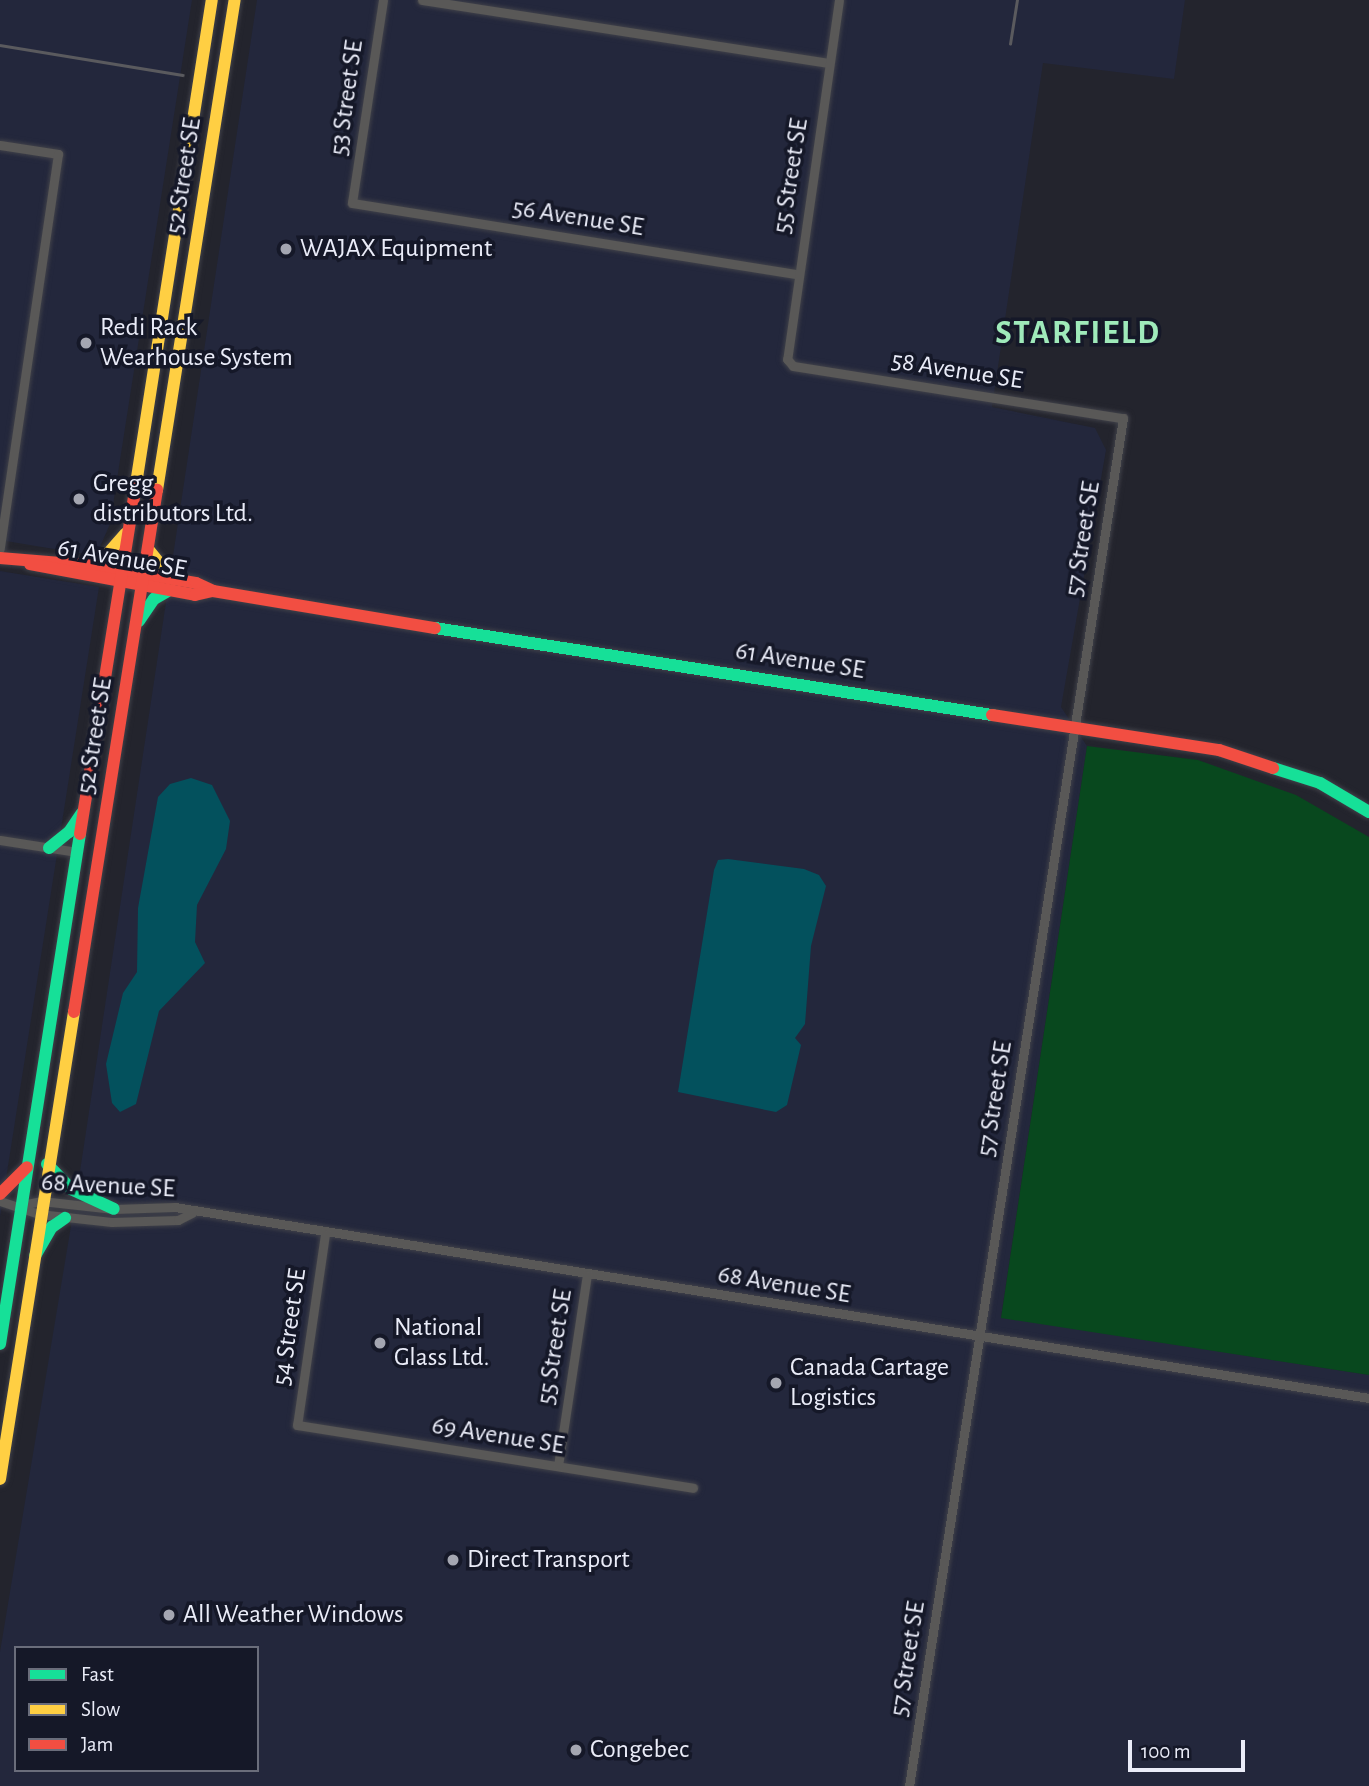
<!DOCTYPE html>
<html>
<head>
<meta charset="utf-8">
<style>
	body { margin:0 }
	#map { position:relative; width:1369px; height:1786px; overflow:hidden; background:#23242d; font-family:"Alegreya Sans",sans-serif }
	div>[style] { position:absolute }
	.built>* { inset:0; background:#23273c }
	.green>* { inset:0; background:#08481e }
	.water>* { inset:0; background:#03515d }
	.roads { filter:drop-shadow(0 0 2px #404149) drop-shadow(0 0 2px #404149) }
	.street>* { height:9px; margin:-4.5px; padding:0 4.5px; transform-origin:4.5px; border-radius:4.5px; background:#595857 }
	.fast>* { height:12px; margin:-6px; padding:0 6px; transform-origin:6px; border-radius:6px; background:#16e098 }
	.slow>* { height:12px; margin:-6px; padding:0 6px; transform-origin:6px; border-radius:6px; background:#ffcf43 }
	.jam>* { height:12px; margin:-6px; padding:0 6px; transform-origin:6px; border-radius:6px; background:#f24e42 }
	.rail>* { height:2.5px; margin:-1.25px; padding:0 1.25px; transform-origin:1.25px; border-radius:1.25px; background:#5a5a5e }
	.dots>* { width:19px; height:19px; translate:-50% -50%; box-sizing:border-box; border:4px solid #151828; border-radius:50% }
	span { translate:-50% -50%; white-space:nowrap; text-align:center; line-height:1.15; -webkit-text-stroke:7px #151828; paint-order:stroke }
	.street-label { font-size:26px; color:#eaecf8 }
	.poi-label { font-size:26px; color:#eaecf8 }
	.left { translate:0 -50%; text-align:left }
	.district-label { font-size:33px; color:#9feaba; font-weight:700; letter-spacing:2px }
	.legend { position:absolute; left:14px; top:1646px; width:245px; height:126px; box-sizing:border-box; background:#151828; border:2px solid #6a6d7b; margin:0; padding:9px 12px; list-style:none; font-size:21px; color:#eaecf8 }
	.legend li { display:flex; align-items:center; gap:14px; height:35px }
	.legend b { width:35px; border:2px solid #6a6d7b }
	.scale { position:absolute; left:1128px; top:1740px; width:117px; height:32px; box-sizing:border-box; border:4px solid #eaecf8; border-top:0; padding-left:9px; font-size:21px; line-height:24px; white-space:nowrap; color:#eaecf8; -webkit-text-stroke:5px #151828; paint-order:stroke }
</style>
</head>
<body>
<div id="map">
	<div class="built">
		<i style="clip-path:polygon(0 0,192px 0,110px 524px,96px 556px,0 540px)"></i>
		<i style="clip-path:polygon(evenodd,257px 0,1185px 0,1174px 79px,1043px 63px,992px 407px,1095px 428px,1106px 450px,1061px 707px,1087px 746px,1001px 1317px,1369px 1375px,1369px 1786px,0 1786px,0 1652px,79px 1178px,257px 0,16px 1648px,257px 1648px,257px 1770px,16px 1770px,16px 1648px)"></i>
		<i style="clip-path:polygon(0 571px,99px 587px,0 1217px)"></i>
	</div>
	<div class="green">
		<i style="clip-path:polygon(1087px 746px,1198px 760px,1296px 795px,1369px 837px,1369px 1375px,1001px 1318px)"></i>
	</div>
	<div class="water">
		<i style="clip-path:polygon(191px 778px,212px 785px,230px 821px,226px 849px,197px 905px,195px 942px,205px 963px,159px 1011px,136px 1104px,120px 1112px,112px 1103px,106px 1064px,123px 993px,137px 972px,138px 908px,158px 797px,170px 784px)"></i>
		<i style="clip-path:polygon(728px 859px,804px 869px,819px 875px,826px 886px,811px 946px,805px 1024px,795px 1038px,801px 1045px,787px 1105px,776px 1112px,678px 1092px,714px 870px,718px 860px)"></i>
	</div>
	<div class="roads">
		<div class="street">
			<i style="left:383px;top:0;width:205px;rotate:98.7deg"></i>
			<i style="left:352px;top:203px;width:451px;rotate:9.1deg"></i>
			<i style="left:422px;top:0;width:412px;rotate:8.8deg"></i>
			<i style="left:839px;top:0;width:363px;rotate:98.2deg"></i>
			<i style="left:787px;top:359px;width:9px;rotate:49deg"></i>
			<i style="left:793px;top:366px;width:334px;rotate:9deg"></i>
			<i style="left:1123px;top:418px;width:1385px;rotate:98.89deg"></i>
			<i style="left:0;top:145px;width:59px;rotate:8.8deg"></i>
			<i style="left:58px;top:154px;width:399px;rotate:98.4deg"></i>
			<i style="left:0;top:840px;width:78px;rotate:8.9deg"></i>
			<i style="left:0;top:1201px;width:41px;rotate:18.4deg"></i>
			<i style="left:39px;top:1214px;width:73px;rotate:6.3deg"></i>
			<i style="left:112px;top:1222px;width:66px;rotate:-1.7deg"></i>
			<i style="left:178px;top:1220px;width:16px;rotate:-27deg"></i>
			<i style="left:22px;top:1205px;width:19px;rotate:-12deg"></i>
			<i style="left:41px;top:1201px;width:73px;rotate:6.3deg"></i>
			<i style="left:114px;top:1209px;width:61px;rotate:-1.9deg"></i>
			<i style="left:175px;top:1207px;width:1209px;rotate:9.09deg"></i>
			<i style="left:325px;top:1234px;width:193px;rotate:98.3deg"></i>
			<i style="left:297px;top:1425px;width:401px;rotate:9deg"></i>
			<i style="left:558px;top:1466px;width:193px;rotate:-81.4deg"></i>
		</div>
		<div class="fast">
			<i style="left:139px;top:621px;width:27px;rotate:-56deg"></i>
			<i style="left:154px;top:599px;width:16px;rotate:-30deg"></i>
			<i style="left:435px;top:628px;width:564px;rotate:8.88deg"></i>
			<i style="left:1273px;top:768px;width:49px;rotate:17.7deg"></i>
			<i style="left:1320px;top:783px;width:57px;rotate:30.6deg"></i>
			<i style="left:49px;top:848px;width:26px;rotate:-39deg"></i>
			<i style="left:69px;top:832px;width:22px;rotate:-56deg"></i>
			<i style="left:47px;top:1164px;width:35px;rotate:46deg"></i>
			<i style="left:71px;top:1189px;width:47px;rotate:24.9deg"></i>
			<i style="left:35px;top:1256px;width:34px;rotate:-60deg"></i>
			<i style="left:52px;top:1227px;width:16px;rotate:-35deg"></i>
			<i style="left:0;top:1344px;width:516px;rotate:-81.09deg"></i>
		</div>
		<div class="slow">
			<i style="left:136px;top:484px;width:490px;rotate:-81.1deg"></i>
			<i style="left:157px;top:490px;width:496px;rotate:-81deg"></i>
			<i style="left:148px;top:549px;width:38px;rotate:51deg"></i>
			<i style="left:97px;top:566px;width:43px;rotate:-48.8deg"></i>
			<i style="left:0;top:1479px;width:473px;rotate:-81deg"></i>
		</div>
		<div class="jam">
			<i style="left:0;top:558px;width:97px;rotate:4.7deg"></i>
			<i style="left:97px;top:566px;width:100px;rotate:9.7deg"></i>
			<i style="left:196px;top:583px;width:19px;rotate:25deg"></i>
			<i style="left:213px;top:591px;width:225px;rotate:9.5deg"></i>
			<i style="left:30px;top:564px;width:168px;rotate:10.6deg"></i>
			<i style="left:195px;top:595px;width:18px;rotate:-13deg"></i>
			<i style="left:992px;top:715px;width:230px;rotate:8.8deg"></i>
			<i style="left:1219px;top:750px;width:57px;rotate:18.4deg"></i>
			<i style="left:80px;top:834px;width:354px;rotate:-80.9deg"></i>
			<i style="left:74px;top:1012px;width:529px;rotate:-80.97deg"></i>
			<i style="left:0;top:1194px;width:38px;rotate:-45deg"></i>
		</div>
	</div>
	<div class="rail">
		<i style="left:1010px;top:44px;width:45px;rotate:-81deg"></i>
		<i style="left:0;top:45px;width:185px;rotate:9.3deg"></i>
	</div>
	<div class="dots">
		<i style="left:286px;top:249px;background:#a4a6b1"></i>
		<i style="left:86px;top:343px;background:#a4a6b1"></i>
		<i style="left:79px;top:499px;background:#a4a6b1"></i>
		<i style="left:380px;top:1343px;background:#a4a6b1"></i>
		<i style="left:776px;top:1383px;background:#a4a6b1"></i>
		<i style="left:453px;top:1560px;background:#a4a6b1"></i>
		<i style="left:169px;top:1615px;background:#a4a6b1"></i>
		<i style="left:576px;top:1750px;background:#a4a6b1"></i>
	</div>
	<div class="street-label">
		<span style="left:347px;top:98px;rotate:-82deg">53 Street SE</span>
		<span style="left:184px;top:176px;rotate:-81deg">52 Street SE</span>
		<span style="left:791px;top:176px;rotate:-81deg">55 Street SE</span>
		<span style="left:578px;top:218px;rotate:9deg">56 Avenue SE</span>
		<span style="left:957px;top:371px;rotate:9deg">58 Avenue SE</span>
		<span style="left:1083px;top:539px;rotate:-81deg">57 Street SE</span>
		<span style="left:122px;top:559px;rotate:10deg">61 Avenue SE</span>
		<span style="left:800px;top:661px;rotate:9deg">61 Avenue SE</span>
		<span style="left:95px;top:736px;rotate:-81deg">52 Street SE</span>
		<span style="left:995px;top:1099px;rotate:-81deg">57 Street SE</span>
		<span style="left:108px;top:1186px;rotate:3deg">68 Avenue SE</span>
		<span style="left:784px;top:1285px;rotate:9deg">68 Avenue SE</span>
		<span style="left:290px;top:1327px;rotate:-82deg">54 Street SE</span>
		<span style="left:555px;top:1347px;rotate:-81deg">55 Street SE</span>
		<span style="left:498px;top:1436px;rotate:9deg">69 Avenue SE</span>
		<span style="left:908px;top:1659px;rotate:-81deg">57 Street SE</span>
	</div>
	<div class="poi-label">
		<span class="left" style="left:300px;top:249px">WAJAX Equipment</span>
		<span class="left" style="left:100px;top:343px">Redi Rack<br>Wearhouse System</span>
		<span class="left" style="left:93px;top:499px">Gregg<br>distributors Ltd.</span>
		<span class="left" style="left:394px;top:1343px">National<br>Glass Ltd.</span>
		<span class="left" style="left:790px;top:1383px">Canada Cartage<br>Logistics</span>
		<span class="left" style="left:467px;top:1560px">Direct Transport</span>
		<span class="left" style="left:183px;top:1615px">All Weather Windows</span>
		<span class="left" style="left:590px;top:1750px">Congebec</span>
	</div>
	<div class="district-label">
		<span style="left:1078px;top:334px">STARFIELD</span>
	</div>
	<ul class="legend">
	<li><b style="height:9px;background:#16e098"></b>Fast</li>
	<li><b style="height:9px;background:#ffcf43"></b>Slow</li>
	<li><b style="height:9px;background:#f24e42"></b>Jam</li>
	</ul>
	<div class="scale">100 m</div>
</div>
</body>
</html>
